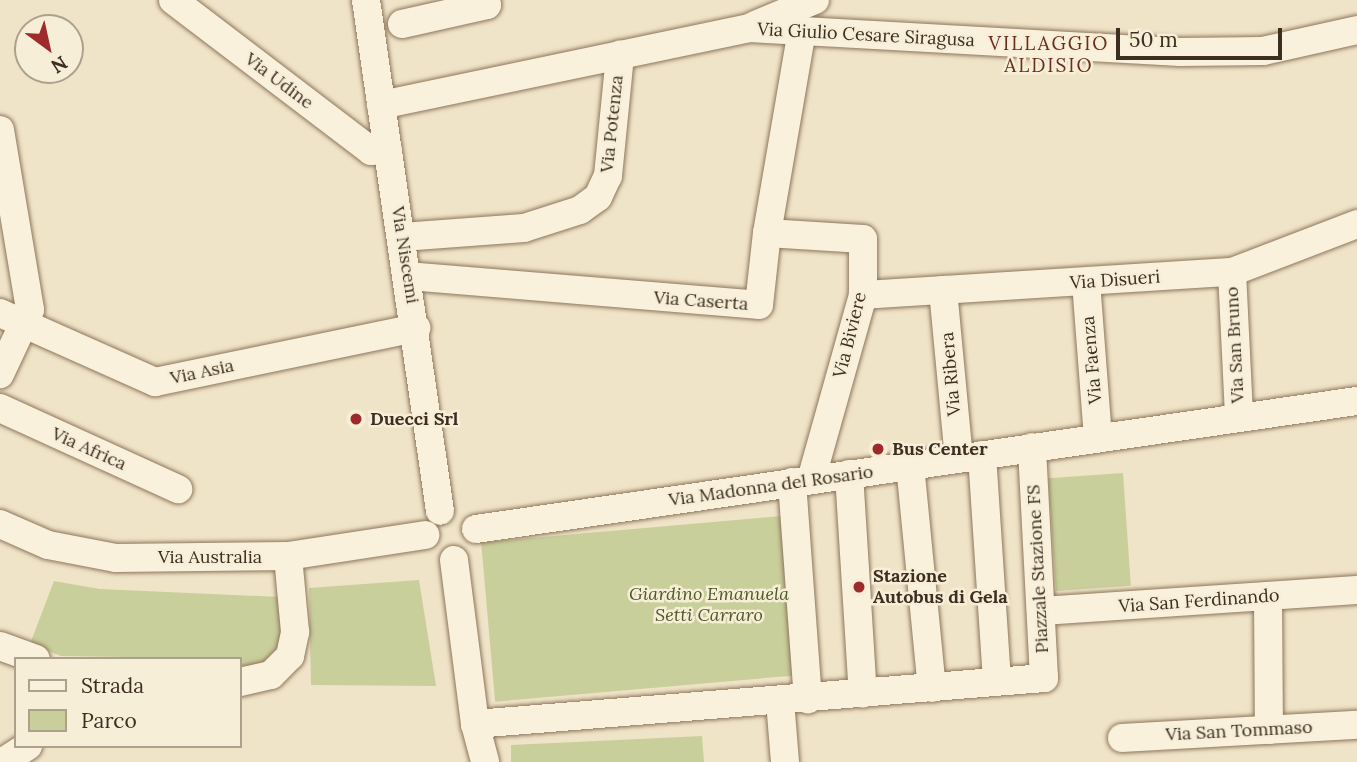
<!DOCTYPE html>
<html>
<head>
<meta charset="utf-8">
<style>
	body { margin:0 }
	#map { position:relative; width:1357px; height:762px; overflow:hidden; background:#f0e4c8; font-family:Lora,serif }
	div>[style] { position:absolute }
	.green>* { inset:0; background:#c9cf9b; transform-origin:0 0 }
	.roads { filter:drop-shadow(0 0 2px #8d765c) drop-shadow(0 0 2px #8d765c) }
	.minor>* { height:28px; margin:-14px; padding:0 14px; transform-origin:14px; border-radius:14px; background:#faf1dc }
	.dots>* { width:19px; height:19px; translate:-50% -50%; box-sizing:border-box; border:4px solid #f7eed8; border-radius:50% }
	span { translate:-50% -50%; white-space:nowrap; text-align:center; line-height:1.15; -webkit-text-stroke:5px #f7eed8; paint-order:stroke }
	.street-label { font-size:18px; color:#3d2e20 }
	.poi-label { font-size:18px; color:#3d2e20; font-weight:700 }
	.left { translate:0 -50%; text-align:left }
	.park-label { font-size:18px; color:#4d5a26; font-style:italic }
	.neighbourhood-label { font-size:19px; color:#6b2e1e; letter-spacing:2px }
	.legend { position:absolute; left:14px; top:657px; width:228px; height:91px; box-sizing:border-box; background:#f7eed8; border:2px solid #ada18e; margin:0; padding:9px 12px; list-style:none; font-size:21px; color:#3d2e20 }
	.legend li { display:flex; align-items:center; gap:14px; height:35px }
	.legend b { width:35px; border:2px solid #ada18e }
	.north { position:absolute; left:14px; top:14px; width:70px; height:70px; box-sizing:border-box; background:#f7eed8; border:2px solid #ada18e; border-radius:50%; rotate:147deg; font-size:19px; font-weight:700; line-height:28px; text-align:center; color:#3d2e20 }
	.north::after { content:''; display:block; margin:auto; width:24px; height:32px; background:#9e2a2b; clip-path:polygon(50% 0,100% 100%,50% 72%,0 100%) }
	.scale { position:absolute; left:1116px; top:28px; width:166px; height:32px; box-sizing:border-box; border:4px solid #3d2e20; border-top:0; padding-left:9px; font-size:21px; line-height:24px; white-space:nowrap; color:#3d2e20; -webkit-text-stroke:5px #f7eed8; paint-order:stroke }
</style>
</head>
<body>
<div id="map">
	<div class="green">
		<i style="left:1123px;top:473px;width:113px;height:75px;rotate:86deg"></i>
		<i style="left:782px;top:516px;width:160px;height:302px;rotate:85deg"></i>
		<i style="clip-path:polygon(419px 580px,436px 686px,311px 685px,309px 588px)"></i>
		<i style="clip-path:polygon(54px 581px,100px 589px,281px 597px,286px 624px,280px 644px,263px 663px,240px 673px,240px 659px,61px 656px,30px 644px)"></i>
		<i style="clip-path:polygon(702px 736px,704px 762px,511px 762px,511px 745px)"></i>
	</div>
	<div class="roads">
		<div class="minor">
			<i style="left:173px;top:0;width:249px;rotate:37.3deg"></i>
			<i style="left:371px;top:151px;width:17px;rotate:-3deg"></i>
			<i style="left:366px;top:0;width:516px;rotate:81.76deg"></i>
			<i style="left:402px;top:24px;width:87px;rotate:-12.6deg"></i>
			<i style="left:487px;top:5px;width:5px;rotate:-101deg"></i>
			<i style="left:755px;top:25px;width:65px;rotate:-22.6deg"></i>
			<i style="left:381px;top:105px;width:376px;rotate:-11.8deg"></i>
			<i style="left:749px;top:28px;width:432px;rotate:3.2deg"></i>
			<i style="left:1180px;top:52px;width:83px;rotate:-0.7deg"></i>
			<i style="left:1263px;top:51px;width:96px;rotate:-12.6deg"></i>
			<i style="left:0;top:130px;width:182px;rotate:80.5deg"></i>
			<i style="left:30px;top:310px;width:71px;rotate:115.1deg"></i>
			<i style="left:767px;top:233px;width:96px;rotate:3.6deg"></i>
			<i style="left:863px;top:239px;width:56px;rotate:90deg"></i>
			<i style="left:863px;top:295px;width:192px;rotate:105.7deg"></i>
			<i style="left:402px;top:237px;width:122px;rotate:-4.2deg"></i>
			<i style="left:524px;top:228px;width:59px;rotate:-17.8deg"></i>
			<i style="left:580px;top:210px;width:22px;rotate:-36deg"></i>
			<i style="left:598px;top:197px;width:23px;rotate:-65deg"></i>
			<i style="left:608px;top:176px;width:122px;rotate:-84.3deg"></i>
			<i style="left:1232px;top:272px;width:145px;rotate:87.2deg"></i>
			<i style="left:408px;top:276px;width:352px;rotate:4.7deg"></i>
			<i style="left:759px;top:305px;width:72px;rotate:-83.7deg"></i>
			<i style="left:767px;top:233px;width:205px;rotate:-80.2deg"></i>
			<i style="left:1086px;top:282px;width:156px;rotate:85.6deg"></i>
			<i style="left:943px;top:290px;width:169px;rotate:84.6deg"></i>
			<i style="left:863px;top:295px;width:370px;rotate:-3.6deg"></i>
			<i style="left:1232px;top:272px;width:134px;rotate:-21deg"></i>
			<i style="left:0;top:313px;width:170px;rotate:24deg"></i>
			<i style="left:155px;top:382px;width:267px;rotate:-11.7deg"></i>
			<i style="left:0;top:408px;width:196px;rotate:24.5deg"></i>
			<i style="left:982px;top:455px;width:227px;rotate:86.2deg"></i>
			<i style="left:910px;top:465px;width:224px;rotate:84.4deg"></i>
			<i style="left:849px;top:474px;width:220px;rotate:86.4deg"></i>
			<i style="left:792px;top:482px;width:218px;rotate:85.8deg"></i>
			<i style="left:0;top:524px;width:52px;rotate:23.6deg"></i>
			<i style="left:48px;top:545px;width:69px;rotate:10.8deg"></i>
			<i style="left:116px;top:558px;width:172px;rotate:-0.7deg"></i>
			<i style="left:288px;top:556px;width:139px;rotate:-8.7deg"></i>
			<i style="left:476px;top:529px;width:890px;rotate:-8.27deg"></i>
			<i style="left:454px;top:560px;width:165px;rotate:82.7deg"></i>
			<i style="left:475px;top:724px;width:39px;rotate:75deg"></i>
			<i style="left:1268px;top:596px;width:134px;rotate:89.6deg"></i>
			<i style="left:1041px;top:611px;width:317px;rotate:-3.8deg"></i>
			<i style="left:0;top:646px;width:38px;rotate:20deg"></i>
			<i style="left:240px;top:682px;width:32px;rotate:-13deg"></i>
			<i style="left:271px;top:675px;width:27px;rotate:-45deg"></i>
			<i style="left:290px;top:656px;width:25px;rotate:-78deg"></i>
			<i style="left:295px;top:632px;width:76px;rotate:-95.3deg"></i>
			<i style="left:780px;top:701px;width:61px;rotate:85.3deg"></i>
			<i style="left:475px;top:724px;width:571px;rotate:-4.62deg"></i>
			<i style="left:1044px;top:678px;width:231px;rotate:-93deg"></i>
			<i style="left:1122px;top:738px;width:235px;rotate:-3.2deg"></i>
			<i style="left:3px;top:762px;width:30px;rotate:-33deg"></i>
		</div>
	</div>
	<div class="dots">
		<i style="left:356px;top:419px;background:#9e2a2b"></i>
		<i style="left:878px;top:449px;background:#9e2a2b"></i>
		<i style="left:859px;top:587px;background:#9e2a2b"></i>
	</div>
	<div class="street-label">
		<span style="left:866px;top:35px;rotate:3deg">Via Giulio Cesare Siragusa</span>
		<span style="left:279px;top:81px;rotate:37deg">Via Udine</span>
		<span style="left:612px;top:124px;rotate:-84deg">Via Potenza</span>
		<span style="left:405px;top:255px;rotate:81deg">Via Niscemi</span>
		<span style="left:1115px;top:280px;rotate:-4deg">Via Disueri</span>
		<span style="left:701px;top:301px;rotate:4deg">Via Caserta</span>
		<span style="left:850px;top:335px;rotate:-76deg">Via Biviere</span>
		<span style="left:1235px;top:345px;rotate:-93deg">Via San Bruno</span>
		<span style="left:1092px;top:360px;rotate:-95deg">Via Faenza</span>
		<span style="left:202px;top:372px;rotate:-12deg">Via Asia</span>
		<span style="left:951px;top:374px;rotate:-95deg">Via Ribera</span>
		<span style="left:89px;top:449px;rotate:24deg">Via Africa</span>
		<span style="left:771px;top:486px;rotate:-8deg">Via Madonna del Rosario</span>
		<span style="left:210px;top:557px">Via Australia</span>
		<span style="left:1038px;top:569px;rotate:-93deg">Piazzale Stazione FS</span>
		<span style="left:1199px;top:601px;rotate:-4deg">Via San Ferdinando</span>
		<span style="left:1239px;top:731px;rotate:-3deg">Via San Tommaso</span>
	</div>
	<div class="poi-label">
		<span class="left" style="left:370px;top:419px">Duecci Srl</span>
		<span class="left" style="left:892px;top:449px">Bus Center</span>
		<span class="left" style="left:873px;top:587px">Stazione<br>Autobus di Gela</span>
	</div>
	<div class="park-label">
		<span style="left:709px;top:605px">Giardino Emanuela<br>Setti Carraro</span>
	</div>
	<div class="neighbourhood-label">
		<span style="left:1049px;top:55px">VILLAGGIO<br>ALDISIO</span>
	</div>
	<ul class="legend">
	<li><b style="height:9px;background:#faf1dc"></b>Strada</li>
	<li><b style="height:19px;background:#c9cf9b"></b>Parco</li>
	</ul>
	<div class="north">N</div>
	<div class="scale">50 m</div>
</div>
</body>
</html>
